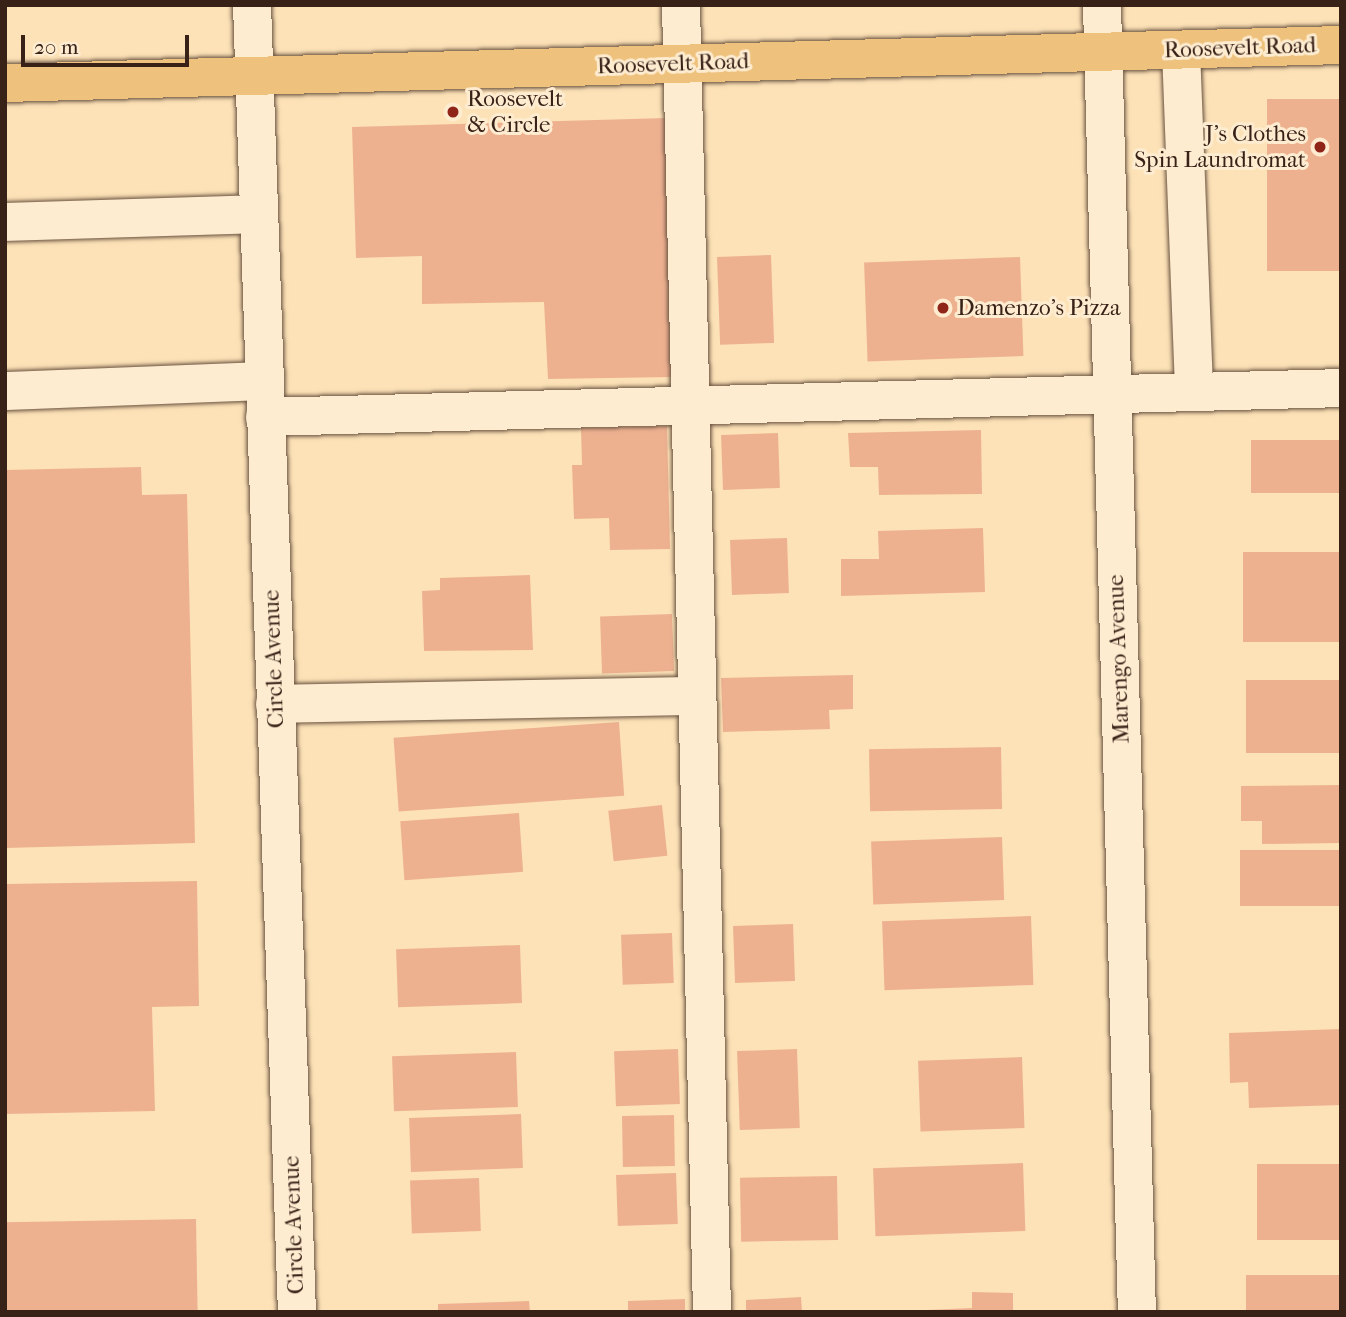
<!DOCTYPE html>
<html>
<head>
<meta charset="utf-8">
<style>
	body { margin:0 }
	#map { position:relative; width:1346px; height:1317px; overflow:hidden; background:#fde2b7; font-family:"IM FELL French Canon",serif }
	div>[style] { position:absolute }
	.building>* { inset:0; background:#eeb190; transform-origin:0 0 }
	.roads { filter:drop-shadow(0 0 2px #695240) drop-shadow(0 0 2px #695240) }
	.minor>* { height:38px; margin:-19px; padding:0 19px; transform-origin:19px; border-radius:19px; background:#feecd0 }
	.major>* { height:38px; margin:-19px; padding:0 19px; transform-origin:19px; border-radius:19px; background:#eec17c }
	.dots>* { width:19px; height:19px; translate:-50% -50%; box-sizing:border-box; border:4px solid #feecd0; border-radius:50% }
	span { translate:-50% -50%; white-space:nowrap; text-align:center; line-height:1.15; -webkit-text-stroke:6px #feecd0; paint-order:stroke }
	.street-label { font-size:23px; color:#382218 }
	.poi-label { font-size:23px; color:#382218 }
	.left { translate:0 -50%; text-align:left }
	.right { translate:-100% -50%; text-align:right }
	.frame { position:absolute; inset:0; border:7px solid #382218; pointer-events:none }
	.scale { position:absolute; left:21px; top:35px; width:168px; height:32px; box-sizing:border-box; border:4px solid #382218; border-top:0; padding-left:9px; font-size:21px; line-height:24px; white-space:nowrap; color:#382218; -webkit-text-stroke:5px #feecd0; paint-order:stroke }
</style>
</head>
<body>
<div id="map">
	<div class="building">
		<i style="left:1341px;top:99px;width:172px;height:74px;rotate:90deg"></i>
		<i style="clip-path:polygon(666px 118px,672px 377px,548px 379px,544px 302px,422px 304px,422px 256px,356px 258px,352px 127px)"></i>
		<i style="left:771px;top:255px;width:88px;height:54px;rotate:88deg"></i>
		<i style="left:1020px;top:257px;width:99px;height:156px;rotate:88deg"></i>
		<i style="clip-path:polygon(667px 426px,670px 549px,610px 550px,609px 518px,574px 519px,572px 465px,582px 465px,581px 428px)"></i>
		<i style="clip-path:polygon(981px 430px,982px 494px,879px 495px,878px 467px,850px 467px,848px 433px)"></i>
		<i style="left:778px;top:433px;width:55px;height:57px;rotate:88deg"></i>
		<i style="left:1341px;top:440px;width:53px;height:90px;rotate:90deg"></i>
		<i style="clip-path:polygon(141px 467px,142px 495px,187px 494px,195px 843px,5px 848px,5px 470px)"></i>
		<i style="clip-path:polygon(983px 528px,985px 592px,841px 596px,841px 559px,879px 559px,878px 531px)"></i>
		<i style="left:787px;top:538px;width:55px;height:57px;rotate:88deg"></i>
		<i style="left:1341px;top:552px;width:90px;height:98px;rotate:90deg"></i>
		<i style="clip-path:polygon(530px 575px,533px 650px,424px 651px,422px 591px,440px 590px,440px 578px)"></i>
		<i style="left:672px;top:614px;width:57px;height:72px;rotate:88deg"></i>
		<i style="clip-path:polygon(853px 675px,853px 709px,829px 710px,830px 729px,723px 732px,721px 678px)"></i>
		<i style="left:1341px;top:680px;width:73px;height:95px;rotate:90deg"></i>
		<i style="left:619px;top:722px;width:74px;height:226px;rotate:86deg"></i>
		<i style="left:1001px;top:747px;width:62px;height:132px;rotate:89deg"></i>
		<i style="clip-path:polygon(1341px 785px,1341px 843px,1262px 844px,1262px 821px,1241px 821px,1241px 786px)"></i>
		<i style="left:662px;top:805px;width:51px;height:54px;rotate:84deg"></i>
		<i style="left:519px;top:813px;width:59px;height:119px;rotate:86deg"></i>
		<i style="left:1002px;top:837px;width:63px;height:131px;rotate:88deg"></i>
		<i style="left:1341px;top:850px;width:56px;height:101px;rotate:90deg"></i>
		<i style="clip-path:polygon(197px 881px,199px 1006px,152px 1007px,155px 1111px,5px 1114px,5px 884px)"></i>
		<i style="left:1031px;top:916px;width:69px;height:149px;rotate:88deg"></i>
		<i style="left:793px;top:924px;width:57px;height:60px;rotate:88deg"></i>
		<i style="left:672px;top:933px;width:50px;height:51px;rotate:88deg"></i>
		<i style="left:520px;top:945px;width:58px;height:124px;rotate:88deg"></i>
		<i style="clip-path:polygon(1341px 1029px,1341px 1105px,1249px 1108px,1248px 1082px,1230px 1083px,1229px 1033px)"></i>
		<i style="left:678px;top:1049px;width:55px;height:64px;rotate:88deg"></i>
		<i style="left:797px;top:1049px;width:79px;height:60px;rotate:88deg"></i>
		<i style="left:516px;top:1052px;width:55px;height:124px;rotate:88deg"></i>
		<i style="left:1022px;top:1057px;width:71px;height:104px;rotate:88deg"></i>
		<i style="left:521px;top:1114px;width:54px;height:112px;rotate:88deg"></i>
		<i style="left:674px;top:1115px;width:51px;height:52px;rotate:89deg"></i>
		<i style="left:1023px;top:1163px;width:68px;height:150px;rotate:88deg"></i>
		<i style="left:1341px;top:1164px;width:76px;height:84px;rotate:90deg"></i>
		<i style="left:676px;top:1173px;width:51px;height:60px;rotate:88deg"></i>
		<i style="left:837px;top:1176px;width:64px;height:97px;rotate:89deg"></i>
		<i style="left:479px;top:1178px;width:53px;height:69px;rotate:88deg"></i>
		<i style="left:196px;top:1219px;width:93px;height:191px;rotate:89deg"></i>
		<i style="left:1341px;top:1275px;width:37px;height:95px;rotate:90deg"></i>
		<i style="clip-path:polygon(972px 1292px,1013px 1293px,1013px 1312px,882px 1312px,972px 1308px)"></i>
		<i style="clip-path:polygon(801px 1297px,802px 1312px,746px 1312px,746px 1300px)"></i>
		<i style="clip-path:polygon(685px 1299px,685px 1312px,628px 1312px,628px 1301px)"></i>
		<i style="clip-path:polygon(529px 1301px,530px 1312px,438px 1312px,438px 1304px)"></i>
	</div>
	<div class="roads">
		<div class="minor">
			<i style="left:252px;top:5px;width:1308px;rotate:88.03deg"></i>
			<i style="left:681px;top:5px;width:1307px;rotate:88.64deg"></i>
			<i style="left:1102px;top:5px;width:1307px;rotate:88.47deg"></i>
			<i style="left:1181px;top:50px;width:341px;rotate:87.8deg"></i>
			<i style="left:5px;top:222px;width:254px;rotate:-1.8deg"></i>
			<i style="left:5px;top:391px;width:259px;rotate:-2.2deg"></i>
			<i style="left:265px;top:417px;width:1076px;rotate:-1.54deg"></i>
			<i style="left:275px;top:704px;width:421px;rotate:-1.1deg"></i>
		</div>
		<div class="major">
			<i style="left:5px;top:83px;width:1337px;rotate:-1.63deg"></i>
		</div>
	</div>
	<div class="dots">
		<i style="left:453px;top:112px;background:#8f2418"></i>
		<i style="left:1320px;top:147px;background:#8f2418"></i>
		<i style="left:943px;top:308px;background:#8f2418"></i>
	</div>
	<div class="street-label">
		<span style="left:1240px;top:48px;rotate:-2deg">Roosevelt Road</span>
		<span style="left:673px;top:64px;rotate:-2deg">Roosevelt Road</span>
		<span style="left:274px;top:659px;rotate:-92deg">Circle Avenue</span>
		<span style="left:1119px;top:659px;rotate:-92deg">Marengo Avenue</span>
		<span style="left:294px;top:1225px;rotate:-92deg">Circle Avenue</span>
	</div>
	<div class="poi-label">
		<span class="left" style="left:467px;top:112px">Roosevelt<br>&amp; Circle</span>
		<span class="right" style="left:1306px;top:147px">J's Clothes<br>Spin Laundromat</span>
		<span class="left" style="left:957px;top:308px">Damenzo's Pizza</span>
	</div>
	<div class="frame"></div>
	<div class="scale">20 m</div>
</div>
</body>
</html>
